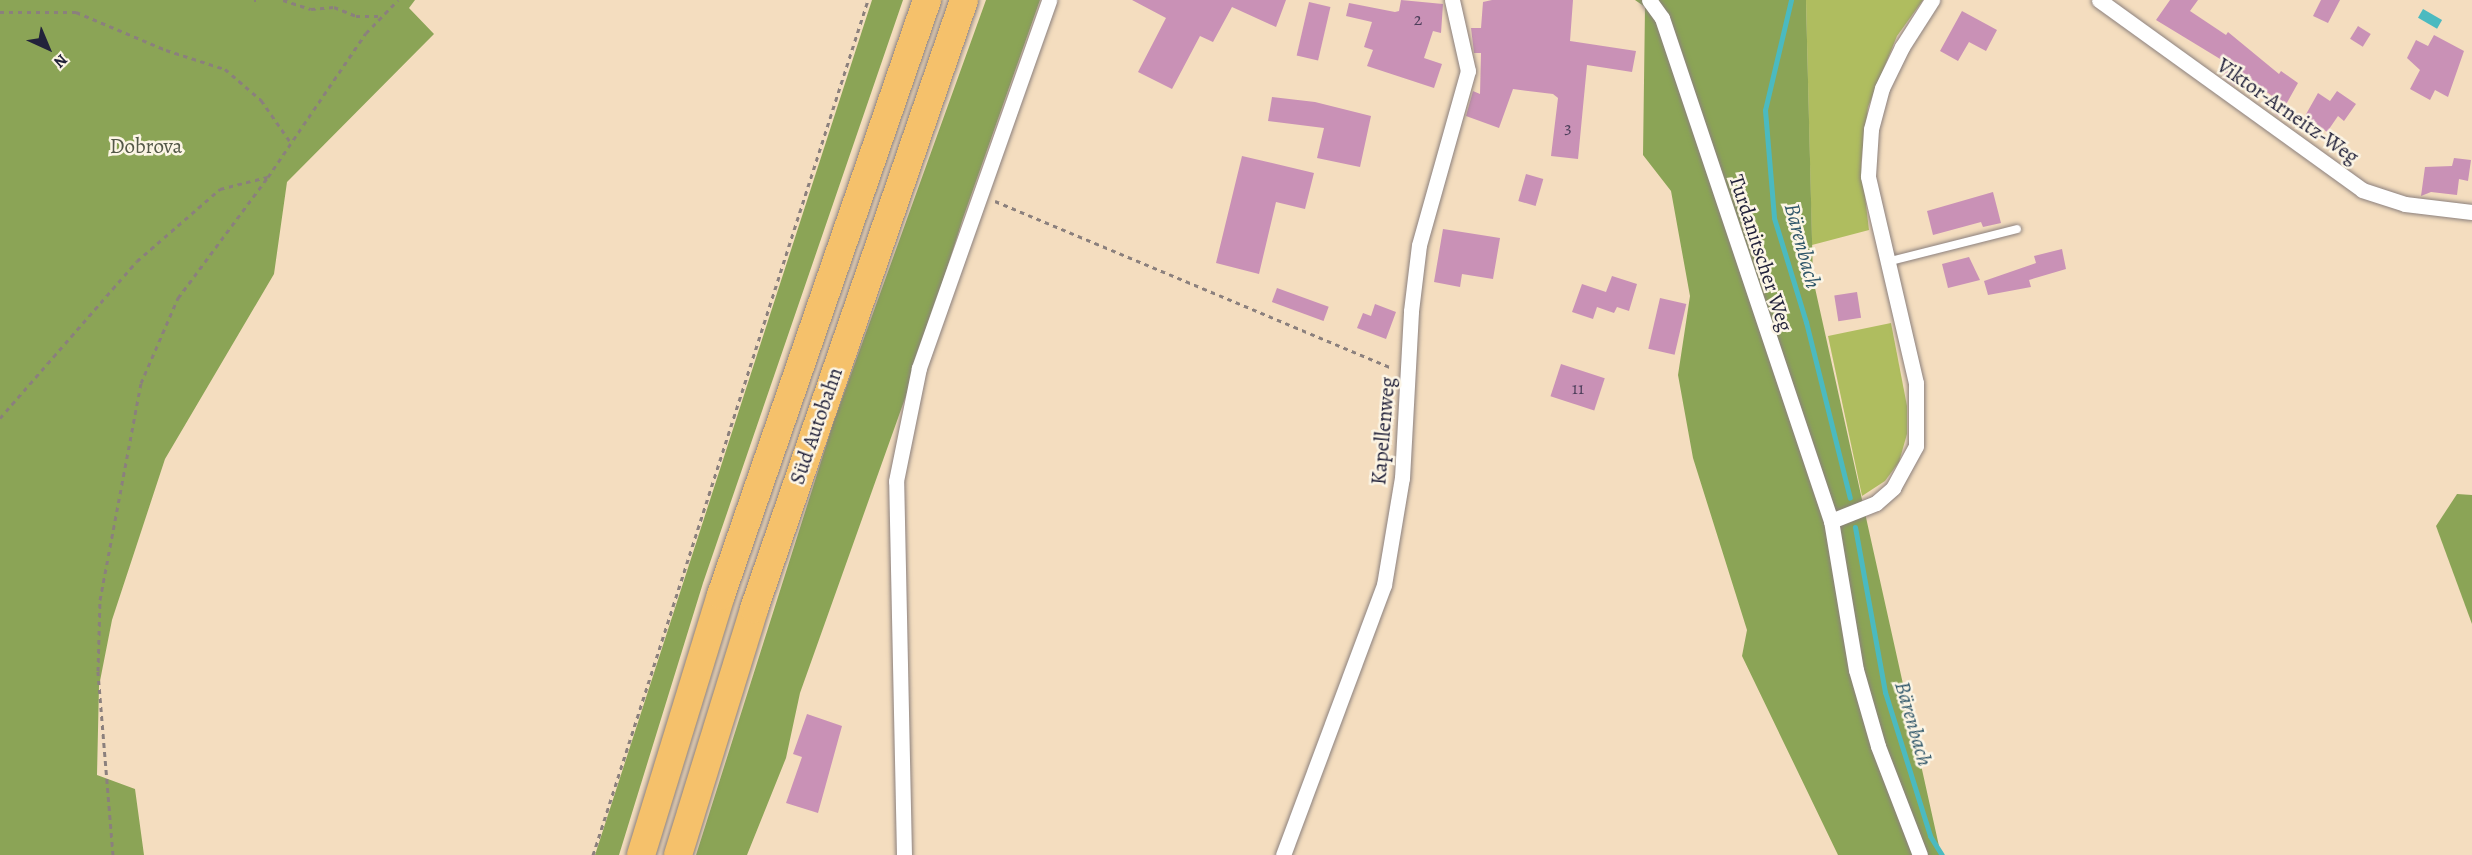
<!DOCTYPE html>
<html>
<head>
<meta charset="utf-8">
<style>
	body { margin:0 }
	#map { position:relative; width:2472px; height:855px; overflow:hidden; background:#f4ddbf; font-family:Alegreya,serif }
	div>[style] { position:absolute }
	.green>* { inset:0; background:#afbd5f }
	.forest>* { inset:0; background:#8ba456 }
	.water>* { inset:0; background:#4bbac0; transform-origin:0 0 }
	.stream>* { height:5px; margin:-2.5px; padding:0 2.5px; transform-origin:2.5px; border-radius:2.5px; background:#4bbac0 }
	.building>* { inset:0; background:#c991b6; transform-origin:0 0 }
	.path>* { height:3px; margin-top:-1.5px; transform-origin:0; background:repeating-linear-gradient(90deg,#8b807d 0 4.5px,transparent 0 9px) }
	.roads { filter:drop-shadow(0 0 2px #8b807d) drop-shadow(0 0 2px #8b807d) }
	.lane>* { height:8px; margin:-4px; padding:0 4px; transform-origin:4px; border-radius:4px; background:#fff }
	.street>* { height:15px; margin:-7.5px; padding:0 7.5px; transform-origin:7.5px; border-radius:7.5px; background:#fff }
	.highway>* { height:28px; margin:-14px; padding:0 14px; transform-origin:14px; border-radius:14px; background:#f5c16b }
	span { translate:-50% -50%; white-space:nowrap; text-align:center; line-height:1.15; -webkit-text-stroke:5px #fcf5e5; paint-order:stroke }
	.number-label { font-size:18px; color:#4c3e5a }
	.number-label span { -webkit-text-stroke-width:0 }
	.street-label { font-size:21px; color:#22223b }
	.park-label { font-size:21px; color:#535848 }
	.water-label { font-size:22px; color:#30576a; font-style:italic }
	.north { position:absolute; left:18px; top:18px; width:60px; height:60px; -webkit-text-stroke:4px #fcf5e5; paint-order:stroke; rotate:136deg; font-size:16px; font-weight:700; line-height:24px; text-align:center; color:#22223b }
	.north::after { content:''; display:block; margin:auto; width:21px; height:27px; background:#22223b; clip-path:polygon(50% 0,100% 100%,50% 72%,0 100%) }
</style>
</head>
<body>
<div id="map">
	<div class="green">
		<i style="clip-path:polygon(1806px 0,1923px 0,1897px 36px,1868px 107px,1861px 163px,1869px 230px,1812px 245px)"></i>
		<i style="clip-path:polygon(1891px 323px,1907px 406px,1907px 434px,1899px 462px,1885px 481px,1862px 496px,1828px 336px)"></i>
	</div>
	<div class="forest">
		<i style="clip-path:polygon(0 0,415px 0,409px 8px,434px 34px,287px 182px,274px 274px,165px 459px,112px 620px,99px 686px,97px 775px,135px 789px,144px 855px,0 855px)"></i>
		<i style="clip-path:polygon(872px 0,903px 0,703px 583px,619px 855px,595px 855px)"></i>
		<i style="clip-path:polygon(986px 0,1040px 0,963px 218px,913px 376px,800px 693px,786px 758px,747px 855px,696px 855px,833px 424px)"></i>
		<i style="clip-path:polygon(1635px 0,1806px 0,1813px 279px,1941px 855px,1838px 855px,1742px 656px,1747px 630px,1693px 458px,1678px 375px,1690px 296px,1671px 191px,1643px 155px,1645px 7px)"></i>
		<i style="clip-path:polygon(2457px 494px,2472px 495px,2472px 624px,2436px 526px)"></i>
	</div>
	<div class="water">
		<i style="left:2423px;top:9px;width:22px;height:10px;rotate:30deg"></i>
	</div>
	<div class="stream">
		<i style="left:1791px;top:0;width:113px;rotate:103.3deg"></i>
		<i style="left:1765px;top:110px;width:108px;rotate:85.2deg"></i>
		<i style="left:1774px;top:218px;width:109px;rotate:72.9deg"></i>
		<i style="left:1806px;top:322px;width:181px;rotate:76deg"></i>
		<i style="left:1855px;top:527px;width:168px;rotate:79.7deg"></i>
		<i style="left:1885px;top:692px;width:151px;rotate:72.6deg"></i>
		<i style="left:1930px;top:836px;width:22px;rotate:58deg"></i>
	</div>
	<div class="building">
		<i style="clip-path:polygon(1132px 0,1286px 0,1276px 27px,1232px 7px,1213px 42px,1200px 36px,1172px 89px,1138px 72px,1166px 18px)"></i>
		<i style="clip-path:polygon(1401px 0,1443px 4px,1441px 33px,1433px 31px,1424px 58px,1442px 64px,1434px 88px,1367px 66px,1373px 50px,1364px 47px,1372px 22px,1346px 16px,1349px 3px,1395px 12px,1399px 11px)"></i>
		<i style="clip-path:polygon(1492px 0,1573px 0,1570px 41px,1636px 51px,1632px 72px,1587px 65px,1578px 159px,1551px 156px,1558px 98px,1553px 94px,1513px 89px,1499px 128px,1466px 116px,1473px 91px,1480px 94px,1481px 53px,1474px 53px,1471px 28px,1481px 28px,1483px 2px)"></i>
		<i style="clip-path:polygon(2170px 0,2198px 0,2190px 11px,2226px 35px,2228px 32px,2279px 74px,2281px 71px,2298px 83px,2279px 117px,2265px 106px,2272px 96px,2244px 75px,2235px 86px,2222px 77px,2230px 65px,2156px 20px)"></i>
		<i style="clip-path:polygon(2321px 0,2340px 0,2328px 23px,2313px 16px)"></i>
		<i style="left:1309px;top:2px;width:22px;height:55px;rotate:13deg"></i>
		<i style="clip-path:polygon(1962px 11px,1997px 30px,1986px 51px,1969px 42px,1958px 61px,1940px 51px)"></i>
		<i style="left:2358px;top:26px;width:15px;height:15px;rotate:32deg"></i>
		<i style="clip-path:polygon(2434px 35px,2464px 51px,2448px 97px,2435px 90px,2430px 100px,2410px 89px,2420px 70px,2407px 58px,2416px 40px,2428px 46px)"></i>
		<i style="clip-path:polygon(2337px 91px,2356px 104px,2344px 121px,2338px 116px,2327px 132px,2305px 116px,2318px 93px,2330px 101px)"></i>
		<i style="clip-path:polygon(1272px 97px,1315px 102px,1371px 116px,1360px 167px,1317px 158px,1324px 128px,1268px 121px)"></i>
		<i style="clip-path:polygon(1242px 156px,1314px 173px,1305px 209px,1276px 202px,1259px 274px,1216px 263px)"></i>
		<i style="clip-path:polygon(2454px 158px,2471px 160px,2468px 181px,2459px 179px,2457px 195px,2431px 192px,2421px 196px,2425px 167px,2452px 166px)"></i>
		<i style="left:1526px;top:174px;width:18px;height:28px;rotate:16deg"></i>
		<i style="clip-path:polygon(1993px 192px,2001px 223px,1983px 227px,1981px 222px,1933px 235px,1927px 211px)"></i>
		<i style="clip-path:polygon(1443px 229px,1500px 238px,1493px 279px,1462px 274px,1460px 287px,1434px 282px)"></i>
		<i style="clip-path:polygon(2062px 249px,2066px 269px,2029px 280px,2031px 287px,1988px 295px,1984px 281px,2036px 263px,2034px 256px)"></i>
		<i style="clip-path:polygon(1969px 257px,1980px 280px,1948px 288px,1942px 264px)"></i>
		<i style="clip-path:polygon(1612px 276px,1637px 284px,1629px 311px,1617px 307px,1614px 313px,1597px 307px,1593px 319px,1572px 312px,1582px 284px,1606px 292px)"></i>
		<i style="left:1277px;top:288px;width:55px;height:15px;rotate:20deg"></i>
		<i style="left:1857px;top:292px;width:26px;height:23px;rotate:81deg"></i>
		<i style="left:1660px;top:298px;width:27px;height:52px;rotate:13deg"></i>
		<i style="clip-path:polygon(1375px 304px,1396px 312px,1386px 339px,1357px 328px,1363px 313px,1371px 316px)"></i>
		<i style="left:1561px;top:364px;width:46px;height:34px;rotate:18deg"></i>
		<i style="clip-path:polygon(807px 714px,842px 726px,818px 813px,786px 803px,802px 757px,793px 754px)"></i>
	</div>
	<div class="path">
		<i style="left:254px;top:0;width:2px"></i>
		<i style="left:283px;top:0;width:29px;rotate:18deg"></i>
		<i style="left:311px;top:9px;width:23px;rotate:-5deg"></i>
		<i style="left:334px;top:7px;width:24px;rotate:22deg"></i>
		<i style="left:356px;top:16px;width:26px"></i>
		<i style="left:0;top:12px;width:76px"></i>
		<i style="left:76px;top:12px;width:98px;rotate:22.9deg"></i>
		<i style="left:166px;top:50px;width:62px;rotate:17.9deg"></i>
		<i style="left:225px;top:69px;width:48px;rotate:40.7deg"></i>
		<i style="left:261px;top:100px;width:52px;rotate:55.1deg"></i>
		<i style="left:995px;top:201px;width:431px;rotate:22.8deg"></i>
		<i style="left:0;top:418px;width:208px;rotate:-48.9deg"></i>
		<i style="left:137px;top:261px;width:110px;rotate:-40.9deg"></i>
		<i style="left:220px;top:189px;width:49px;rotate:-14.3deg"></i>
		<i style="left:113px;top:855px;width:185px;rotate:-94.7deg"></i>
		<i style="left:98px;top:671px;width:71px;rotate:-88.4deg"></i>
		<i style="left:100px;top:600px;width:221px;rotate:-79.3deg"></i>
		<i style="left:141px;top:383px;width:93px;rotate:-66.5deg"></i>
		<i style="left:178px;top:298px;width:151px;rotate:-53.4deg"></i>
		<i style="left:268px;top:177px;width:174px;rotate:-55.8deg"></i>
		<i style="left:366px;top:33px;width:46px;rotate:-45.9deg"></i>
		<i style="left:593px;top:855px;width:898px;rotate:-72.17deg"></i>
	</div>
	<div class="roads">
		<div class="lane">
			<i style="left:1887px;top:262px;width:134px;rotate:-14.2deg"></i>
		</div>
		<div class="street">
			<i style="left:1649px;top:0;width:22px;rotate:54deg"></i>
			<i style="left:1662px;top:18px;width:531px;rotate:71.43deg"></i>
			<i style="left:2099px;top:0;width:324px;rotate:35.8deg"></i>
			<i style="left:2362px;top:190px;width:45px;rotate:18deg"></i>
			<i style="left:2405px;top:204px;width:67px;rotate:6.8deg"></i>
			<i style="left:904px;top:855px;width:374px;rotate:-91.2deg"></i>
			<i style="left:896px;top:481px;width:115px;rotate:-78.5deg"></i>
			<i style="left:919px;top:368px;width:390px;rotate:-70.5deg"></i>
			<i style="left:1283px;top:855px;width:288px;rotate:-69.5deg"></i>
			<i style="left:1384px;top:585px;width:109px;rotate:-80.5deg"></i>
			<i style="left:1402px;top:478px;width:167px;rotate:-86.9deg"></i>
			<i style="left:1411px;top:311px;width:66px;rotate:-83.1deg"></i>
			<i style="left:1419px;top:245px;width:181px;rotate:-74.3deg"></i>
			<i style="left:1468px;top:71px;width:73px;rotate:-102.7deg"></i>
			<i style="left:1920px;top:855px;width:117px;rotate:-111.1deg"></i>
			<i style="left:1878px;top:746px;width:79px;rotate:-106.1deg"></i>
			<i style="left:1856px;top:670px;width:151px;rotate:-99.5deg"></i>
			<i style="left:1831px;top:521px;width:48px;rotate:-21.8deg"></i>
			<i style="left:1876px;top:503px;width:23px;rotate:-41deg"></i>
			<i style="left:1893px;top:488px;width:48px;rotate:-61.3deg"></i>
			<i style="left:1916px;top:446px;width:63px;rotate:-90deg"></i>
			<i style="left:1916px;top:383px;width:212px;rotate:-103.1deg"></i>
			<i style="left:1868px;top:176px;width:47px;rotate:-86.3deg"></i>
			<i style="left:1871px;top:129px;width:42px;rotate:-75deg"></i>
			<i style="left:1882px;top:88px;width:46px;rotate:-64deg"></i>
			<i style="left:1902px;top:47px;width:56px;rotate:-57.4deg"></i>
		</div>
		<div class="highway">
			<i style="left:641px;top:855px;width:272px;rotate:-72.9deg"></i>
			<i style="left:721px;top:595px;width:630px;rotate:-70.9deg"></i>
			<i style="left:678px;top:855px;width:257px;rotate:-72.8deg"></i>
			<i style="left:754px;top:609px;width:644px;rotate:-70.97deg"></i>
		</div>
	</div>
	<div class="number-label">
		<span style="left:1418px;top:19px">2</span>
		<span style="left:1568px;top:127px">3</span>
		<span style="left:1578px;top:388px">11</span>
	</div>
	<div class="street-label">
		<span style="left:2288px;top:111px;rotate:35deg">Viktor-Arneitz-Weg</span>
		<span style="left:1761px;top:253px;rotate:72deg">Turdanitscher Weg</span>
		<span style="left:816px;top:426px;rotate:-71deg">Süd Autobahn</span>
		<span style="left:1383px;top:431px;rotate:-85deg">Kapellenweg</span>
	</div>
	<div class="park-label">
		<span style="left:146px;top:146px">Dobrova</span>
	</div>
	<div class="water-label">
		<span style="left:1802px;top:246px;rotate:75deg">Bärenbach</span>
		<span style="left:1913px;top:724px;rotate:74deg">Bärenbach</span>
	</div>
	<div class="north">N</div>
</div>
</body>
</html>
